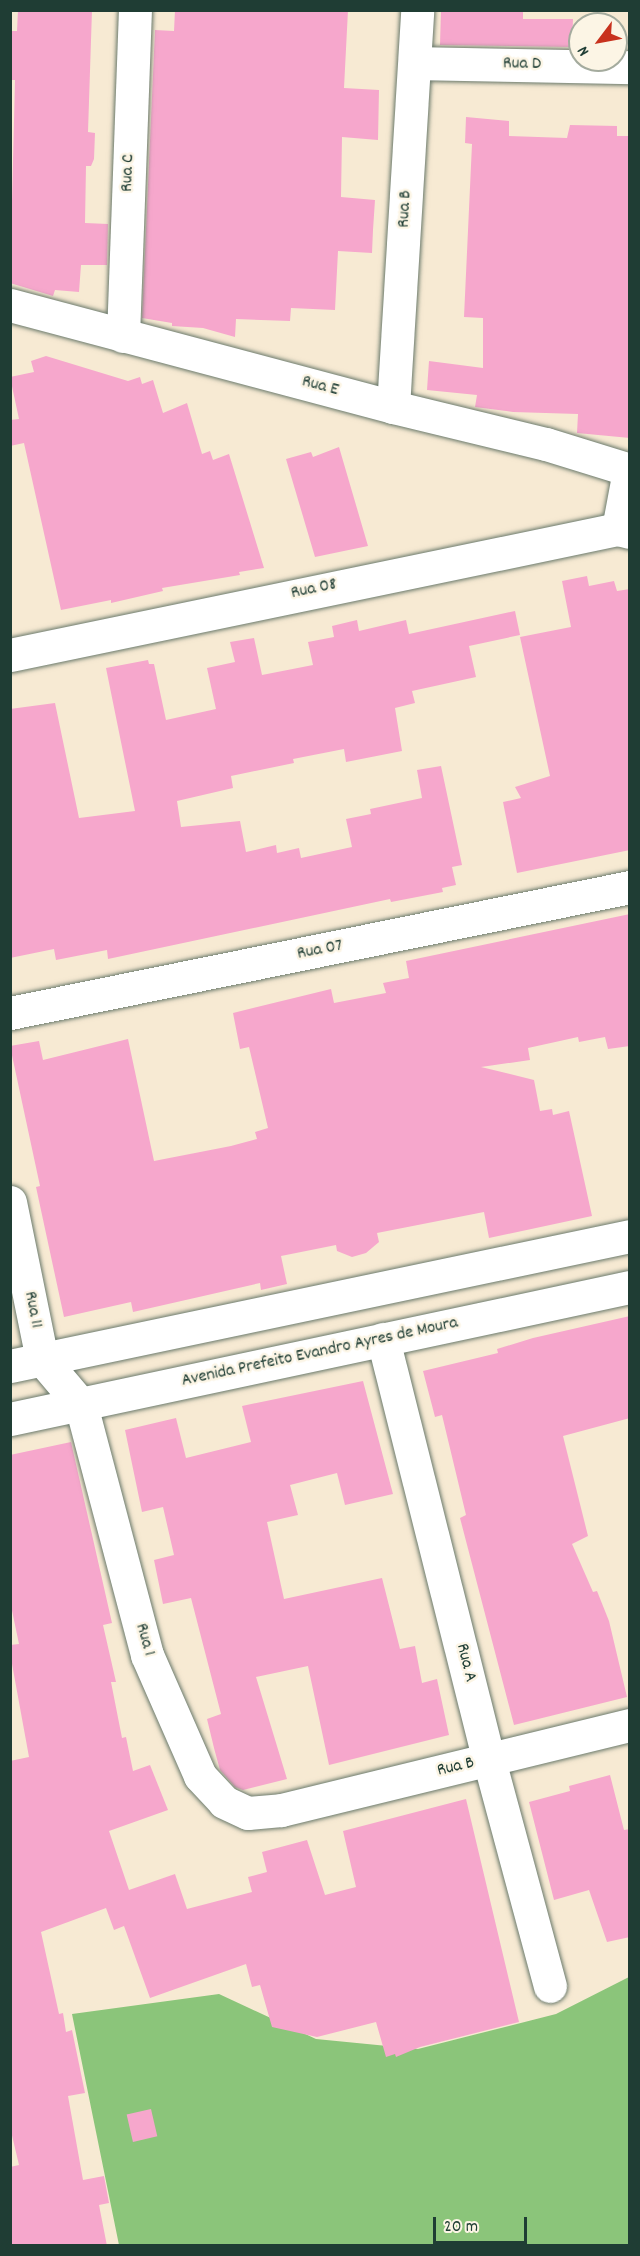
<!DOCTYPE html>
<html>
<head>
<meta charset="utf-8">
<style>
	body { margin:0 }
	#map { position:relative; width:640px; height:2256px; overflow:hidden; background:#f7ead3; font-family:Dekko,sans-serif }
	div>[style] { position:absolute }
	.green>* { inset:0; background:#8bc57a }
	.building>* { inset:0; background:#f6a7cc; transform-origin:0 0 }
	.roads { filter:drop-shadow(0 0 2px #6b7a6c) drop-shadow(0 0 2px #6b7a6c) }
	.minor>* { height:33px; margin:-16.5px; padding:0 16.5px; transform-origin:16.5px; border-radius:16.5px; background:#fff }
	.tertiary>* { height:33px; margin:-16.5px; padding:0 16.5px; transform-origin:16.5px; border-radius:16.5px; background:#fff }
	span { translate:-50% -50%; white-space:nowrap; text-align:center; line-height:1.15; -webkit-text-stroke:5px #fcf5e5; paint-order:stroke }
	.street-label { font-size:18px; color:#1f3d34 }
	.frame { position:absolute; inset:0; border:12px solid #1f3d34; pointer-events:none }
	.north { position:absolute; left:568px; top:12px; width:60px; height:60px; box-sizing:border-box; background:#fcf5e5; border:2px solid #a4ab9e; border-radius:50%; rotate:238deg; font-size:16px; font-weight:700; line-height:24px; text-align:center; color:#1f3d34 }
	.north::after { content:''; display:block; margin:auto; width:21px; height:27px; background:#c8321e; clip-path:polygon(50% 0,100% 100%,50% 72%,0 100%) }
	.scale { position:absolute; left:433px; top:2217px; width:94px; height:27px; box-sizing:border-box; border:3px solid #1f3d34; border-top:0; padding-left:8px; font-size:18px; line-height:21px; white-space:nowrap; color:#1f3d34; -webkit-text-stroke:4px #fcf5e5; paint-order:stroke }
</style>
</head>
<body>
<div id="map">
	<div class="green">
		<i style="clip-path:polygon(629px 1977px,629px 2245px,119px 2245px,72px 2014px,219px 1994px,316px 2039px,418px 2049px,556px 2014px)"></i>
	</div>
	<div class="building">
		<i style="clip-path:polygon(18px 10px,92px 10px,88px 132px,95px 133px,94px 159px,91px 166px,86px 166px,85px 223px,108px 224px,107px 265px,81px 265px,79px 292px,55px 290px,53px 296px,10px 283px,15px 80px,11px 80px,11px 54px,12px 31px,17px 31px)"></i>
		<i style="clip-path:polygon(175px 10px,348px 10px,344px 88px,379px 90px,378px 140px,342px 137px,341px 197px,375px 200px,373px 230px,372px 253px,338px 251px,335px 310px,291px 308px,290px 321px,236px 319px,235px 337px,203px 328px,172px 326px,172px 323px,142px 318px,155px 30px,174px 31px)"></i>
		<i style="clip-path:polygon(441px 10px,523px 10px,523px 19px,573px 19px,572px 47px,440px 45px)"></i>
		<i style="clip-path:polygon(466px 117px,509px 121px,509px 136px,567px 138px,570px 125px,617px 126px,617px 136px,630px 136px,630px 438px,577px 433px,578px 414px,513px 412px,475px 407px,477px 395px,427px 390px,429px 361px,483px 368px,483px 318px,464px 317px,472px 144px,465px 143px)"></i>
		<i style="clip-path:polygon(46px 356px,128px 381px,140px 377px,142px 384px,153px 380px,163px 413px,187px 403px,202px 454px,210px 451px,213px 460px,229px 454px,264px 568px,239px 572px,240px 575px,162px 588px,163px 591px,111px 603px,111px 600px,61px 610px,24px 443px,10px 446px,10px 420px,19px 419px,10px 377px,34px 372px,31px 361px)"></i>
		<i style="clip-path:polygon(339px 447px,368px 546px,315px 557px,286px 459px,311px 452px,313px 457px)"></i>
		<i style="clip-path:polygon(587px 576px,589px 586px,614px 581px,617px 591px,630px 589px,630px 850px,517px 873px,503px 802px,521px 798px,515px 787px,550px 776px,520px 637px,571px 627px,562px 581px)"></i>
		<i style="clip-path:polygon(515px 611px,520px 635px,469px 646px,476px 677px,412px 691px,415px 703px,395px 708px,402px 751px,346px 762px,344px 749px,293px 759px,294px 763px,231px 776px,233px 788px,177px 801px,181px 827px,240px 821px,246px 852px,276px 845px,277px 853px,299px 848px,301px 858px,352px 847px,346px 819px,371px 814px,370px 809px,422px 798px,417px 770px,441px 766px,462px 865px,452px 867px,456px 885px,442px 888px,443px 892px,391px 902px,390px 899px,108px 959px,107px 950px,56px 960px,54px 949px,10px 958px,10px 709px,55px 703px,79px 818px,135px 811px,106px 668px,148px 660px,149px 664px,154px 664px,166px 720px,216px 709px,207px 668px,235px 662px,230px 642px,254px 638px,262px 675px,313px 665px,308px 642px,334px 637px,332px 626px,357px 620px,359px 631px,406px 620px,409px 634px)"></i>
		<i style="clip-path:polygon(630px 914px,630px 1046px,608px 1049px,605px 1037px,579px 1042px,578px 1037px,528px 1048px,530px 1060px,481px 1067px,534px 1080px,540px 1111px,552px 1109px,553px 1115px,569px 1111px,592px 1216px,489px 1238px,484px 1212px,377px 1233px,379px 1242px,366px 1253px,352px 1257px,337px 1251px,336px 1245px,281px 1256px,287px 1284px,261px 1290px,260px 1283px,133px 1312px,131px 1302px,64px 1317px,36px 1187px,40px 1186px,10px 1046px,39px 1041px,43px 1060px,128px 1039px,154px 1161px,231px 1146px,257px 1139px,255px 1132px,268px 1128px,249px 1047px,240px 1049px,233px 1013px,331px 989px,334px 1003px,386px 993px,383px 983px,409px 978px,406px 961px)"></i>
		<i style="clip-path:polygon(630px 1316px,630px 1418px,563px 1436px,588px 1536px,572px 1544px,593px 1592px,597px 1591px,609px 1621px,627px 1697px,514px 1725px,460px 1518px,466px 1515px,442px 1415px,435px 1417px,423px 1371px,498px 1353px,497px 1349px,533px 1338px)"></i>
		<i style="clip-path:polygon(363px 1381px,393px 1494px,345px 1505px,337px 1473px,290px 1485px,298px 1515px,267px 1522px,284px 1599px,382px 1578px,400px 1649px,415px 1646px,422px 1683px,437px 1679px,449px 1735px,329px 1765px,308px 1666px,256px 1677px,287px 1779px,243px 1790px,235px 1787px,220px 1770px,214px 1748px,207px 1719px,221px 1714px,191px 1598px,163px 1604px,154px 1560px,174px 1555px,163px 1507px,142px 1512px,125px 1430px,176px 1418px,186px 1458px,251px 1442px,242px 1406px)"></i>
		<i style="clip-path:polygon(71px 1442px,112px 1623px,103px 1625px,116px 1682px,111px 1682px,122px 1738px,126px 1737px,133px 1771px,150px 1765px,168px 1810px,109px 1831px,129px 1890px,175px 1874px,187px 1909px,252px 1892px,248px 1877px,267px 1872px,262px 1852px,307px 1840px,325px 1895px,356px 1887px,343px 1831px,466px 1799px,519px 2022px,420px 2047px,396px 2057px,395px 2054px,386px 2057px,376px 2022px,317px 2037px,272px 2027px,260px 1985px,252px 1987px,246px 1964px,150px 1998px,124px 1926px,114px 1930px,106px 1908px,41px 1932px,59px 2014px,63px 2013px,66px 2032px,72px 2030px,85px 2093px,68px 2096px,83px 2180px,104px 2176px,109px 2203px,99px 2205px,107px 2246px,10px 2246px,10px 2167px,19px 2165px,10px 2127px,10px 1761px,29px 1757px,10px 1653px,10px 1645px,19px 1644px,10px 1601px,10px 1455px)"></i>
		<i style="clip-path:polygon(610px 1775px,624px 1830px,630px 1829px,630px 1937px,607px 1942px,589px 1890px,554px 1900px,529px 1802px,570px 1791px,569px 1786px)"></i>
		<i style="left:151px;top:2109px;width:28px;height:25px;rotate:77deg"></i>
	</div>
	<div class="roads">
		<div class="minor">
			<i style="left:415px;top:63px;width:215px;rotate:1.1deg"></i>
			<i style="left:10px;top:305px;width:396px;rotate:14.9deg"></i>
			<i style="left:393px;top:407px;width:157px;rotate:13.6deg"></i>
			<i style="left:546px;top:444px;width:88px;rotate:17.2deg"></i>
			<i style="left:123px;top:336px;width:326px;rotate:-87.9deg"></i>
			<i style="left:393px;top:407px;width:398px;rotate:-86.5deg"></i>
			<i style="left:618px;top:529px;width:60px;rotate:-79.4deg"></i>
			<i style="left:10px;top:655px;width:621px;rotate:-11.71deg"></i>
			<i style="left:618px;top:529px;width:12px;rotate:14deg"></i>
			<i style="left:10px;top:1013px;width:633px;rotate:-11.49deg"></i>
			<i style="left:10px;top:1202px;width:160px;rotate:78.5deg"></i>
			<i style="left:42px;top:1359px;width:60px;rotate:49.7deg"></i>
			<i style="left:81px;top:1405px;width:259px;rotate:75.2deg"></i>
			<i style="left:147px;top:1655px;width:132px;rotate:66.3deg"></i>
			<i style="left:200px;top:1776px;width:35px;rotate:47deg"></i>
			<i style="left:224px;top:1802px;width:26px;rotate:25deg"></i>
			<i style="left:248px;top:1813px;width:33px;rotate:-5deg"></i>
			<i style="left:281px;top:1810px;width:359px;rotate:-13.7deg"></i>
			<i style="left:383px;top:1339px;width:434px;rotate:75.9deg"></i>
			<i style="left:489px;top:1760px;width:234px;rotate:74.9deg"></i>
		</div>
		<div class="tertiary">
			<i style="left:10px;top:1366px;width:633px;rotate:-11.84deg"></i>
			<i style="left:10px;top:1419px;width:634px;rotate:-12.02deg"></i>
		</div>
	</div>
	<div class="street-label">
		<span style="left:522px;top:65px;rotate:1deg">Rua D</span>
		<span style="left:129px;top:173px;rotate:-88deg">Rua C</span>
		<span style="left:406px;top:209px;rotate:-87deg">Rua B</span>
		<span style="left:320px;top:387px;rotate:15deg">Rua E</span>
		<span style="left:314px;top:590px;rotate:-12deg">Rua 08</span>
		<span style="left:320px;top:951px;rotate:-11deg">Rua 07</span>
		<span style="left:32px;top:1310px;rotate:79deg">Rua 11</span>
		<span style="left:320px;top:1353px;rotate:-12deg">Avenida Prefeito Evandro Ayres de Moura</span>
		<span style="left:144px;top:1640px;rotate:74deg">Rua 1</span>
		<span style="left:465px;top:1663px;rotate:76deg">Rua A</span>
		<span style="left:456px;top:1768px;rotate:-13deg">Rua B</span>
	</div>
	<div class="frame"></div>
	<div class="north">N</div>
	<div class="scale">20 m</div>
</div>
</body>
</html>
